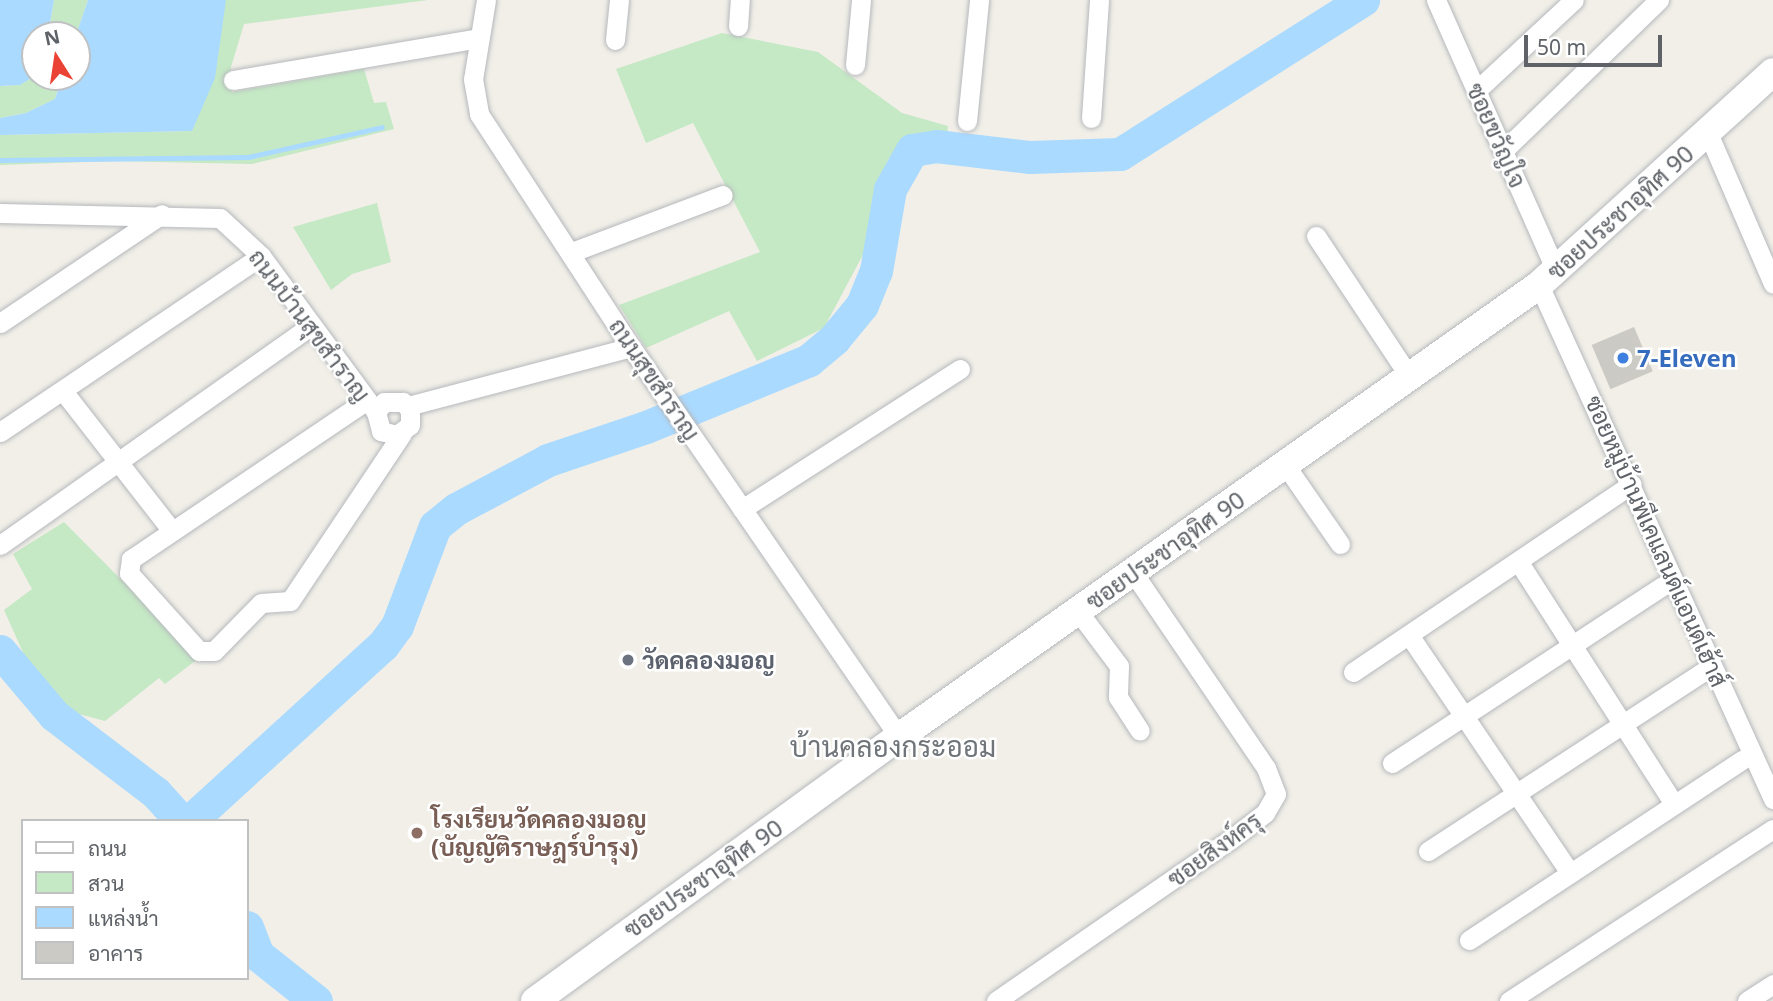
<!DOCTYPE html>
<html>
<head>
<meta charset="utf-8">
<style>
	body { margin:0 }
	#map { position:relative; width:1773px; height:1001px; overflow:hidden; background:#f1efe8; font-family:"Noto Sans",Sarabun,sans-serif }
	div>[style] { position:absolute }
	.green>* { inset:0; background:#c5e8c5 }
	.water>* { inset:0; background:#aadaff }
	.stream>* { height:5px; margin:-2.5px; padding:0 2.5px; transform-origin:2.5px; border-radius:2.5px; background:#aadaff }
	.river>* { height:33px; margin:-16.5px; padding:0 16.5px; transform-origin:16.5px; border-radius:16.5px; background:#aadaff }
	.building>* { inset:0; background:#cccac5; transform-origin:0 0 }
	.roads { filter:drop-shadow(0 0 2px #b5b8bc) drop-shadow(0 0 2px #b5b8bc) }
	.street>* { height:19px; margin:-9.5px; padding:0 9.5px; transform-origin:9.5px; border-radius:9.5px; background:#fff }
	.secondary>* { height:28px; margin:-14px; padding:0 14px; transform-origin:14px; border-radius:14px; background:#fff }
	.dots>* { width:19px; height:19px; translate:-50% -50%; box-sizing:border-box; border:4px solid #fff; border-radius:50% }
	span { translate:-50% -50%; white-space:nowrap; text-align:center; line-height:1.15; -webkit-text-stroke:5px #fff; paint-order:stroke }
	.street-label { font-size:24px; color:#5f6368 }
	.shop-label { font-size:24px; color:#366cbe; font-weight:700 }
	.left { translate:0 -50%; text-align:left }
	.worship-label { font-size:24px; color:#5b616d; font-weight:700 }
	.education-label { font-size:24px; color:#785e54; font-weight:700 }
	.quarter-label { font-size:28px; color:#70757a }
	.legend { position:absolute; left:21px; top:819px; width:228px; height:161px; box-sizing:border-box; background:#fff; border:2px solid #bfc1c3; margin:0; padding:9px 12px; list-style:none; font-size:21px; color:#5f6368 }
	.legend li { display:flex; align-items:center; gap:14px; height:35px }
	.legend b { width:35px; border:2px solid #bfc1c3 }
	.north { position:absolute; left:21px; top:21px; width:70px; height:70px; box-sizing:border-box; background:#fff; border:2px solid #bfc1c3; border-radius:50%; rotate:348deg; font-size:19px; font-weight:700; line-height:28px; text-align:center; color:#5f6368 }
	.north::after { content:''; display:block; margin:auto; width:24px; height:32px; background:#ea4335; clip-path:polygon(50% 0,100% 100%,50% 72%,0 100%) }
	.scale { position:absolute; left:1524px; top:35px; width:138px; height:32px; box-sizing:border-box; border:4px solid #5f6368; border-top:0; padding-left:9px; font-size:21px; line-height:24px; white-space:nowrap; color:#5f6368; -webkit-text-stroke:5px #fff; paint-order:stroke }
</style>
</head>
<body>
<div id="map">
	<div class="green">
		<i style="clip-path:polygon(54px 0,88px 0,76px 35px,48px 35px)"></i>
		<i style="clip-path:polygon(226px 0,428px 0,244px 24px,231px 67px,232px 92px,364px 69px,374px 103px,386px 102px,394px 129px,252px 164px,111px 161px,0 165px,0 135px,192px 131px)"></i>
		<i style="clip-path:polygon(722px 33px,818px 52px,902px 113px,948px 126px,947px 135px,900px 145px,888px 160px,872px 200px,867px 247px,824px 328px,757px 361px,729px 311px,646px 348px,619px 305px,760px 252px,693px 123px,646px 143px,616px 69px)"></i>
		<i style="clip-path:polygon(35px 76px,62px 77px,55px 99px,26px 113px,0 118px,0 86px,20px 85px)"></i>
		<i style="clip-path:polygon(377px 203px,391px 262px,352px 274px,331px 290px,293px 227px)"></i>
		<i style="clip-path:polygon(64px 522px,199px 658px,165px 684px,159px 678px,105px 721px,68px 711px,29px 666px,4px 610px,32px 589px,13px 554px)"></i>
	</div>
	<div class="water">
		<i style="clip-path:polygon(0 0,54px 0,48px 35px,35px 35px,35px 76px,20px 85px,0 86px)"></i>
		<i style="clip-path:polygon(88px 0,226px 0,215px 78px,192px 131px,0 135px,0 118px,26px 113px,55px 99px,62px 77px,77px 77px,76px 35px)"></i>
	</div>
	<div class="stream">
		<i style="left:0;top:160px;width:248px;rotate:-0.7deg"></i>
		<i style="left:248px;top:157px;width:137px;rotate:-12.6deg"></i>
	</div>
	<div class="river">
		<i style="left:0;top:651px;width:84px;rotate:49.8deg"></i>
		<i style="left:54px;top:715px;width:128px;rotate:37.4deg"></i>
		<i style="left:156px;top:793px;width:38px;rotate:48deg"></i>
		<i style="left:190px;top:821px;width:261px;rotate:-42.4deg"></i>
		<i style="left:383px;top:645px;width:24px;rotate:-54deg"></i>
		<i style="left:397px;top:626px;width:107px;rotate:-69.2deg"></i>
		<i style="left:435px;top:526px;width:27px;rotate:-39deg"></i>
		<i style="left:456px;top:509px;width:104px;rotate:-28deg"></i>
		<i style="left:548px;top:460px;width:103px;rotate:-18.6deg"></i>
		<i style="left:646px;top:427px;width:176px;rotate:-22.3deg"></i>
		<i style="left:809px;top:360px;width:33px;rotate:-40deg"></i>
		<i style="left:834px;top:339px;width:44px;rotate:-50.5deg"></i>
		<i style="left:862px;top:305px;width:37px;rotate:-68deg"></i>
		<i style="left:876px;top:271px;width:83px;rotate:-80.3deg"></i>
		<i style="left:890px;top:189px;width:45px;rotate:-60.6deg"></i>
		<i style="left:912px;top:150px;width:24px;rotate:-9deg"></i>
		<i style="left:936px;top:146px;width:95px;rotate:6.7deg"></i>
		<i style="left:1030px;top:157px;width:90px;rotate:-1.9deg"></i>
		<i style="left:1120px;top:154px;width:288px;rotate:-32.4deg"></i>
		<i style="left:247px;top:927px;width:30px;rotate:69deg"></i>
		<i style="left:258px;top:955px;width:74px;rotate:38.4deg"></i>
	</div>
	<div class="building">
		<i style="left:1634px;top:327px;width:48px;height:46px;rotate:67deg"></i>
	</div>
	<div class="roads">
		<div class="street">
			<i style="left:486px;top:0;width:80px;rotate:99.3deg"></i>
			<i style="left:473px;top:79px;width:36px;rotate:80deg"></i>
			<i style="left:479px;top:114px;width:278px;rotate:56.9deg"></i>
			<i style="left:631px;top:347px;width:473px;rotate:55.5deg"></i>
			<i style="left:1436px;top:0;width:296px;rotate:66.1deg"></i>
			<i style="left:738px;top:26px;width:26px;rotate:-86deg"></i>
			<i style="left:615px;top:40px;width:40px;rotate:-84.3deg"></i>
			<i style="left:855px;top:65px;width:65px;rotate:-84.7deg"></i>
			<i style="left:233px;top:80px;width:250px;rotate:-9.7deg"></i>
			<i style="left:1477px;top:90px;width:132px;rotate:-42.9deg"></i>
			<i style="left:1091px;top:118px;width:118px;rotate:-86.1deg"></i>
			<i style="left:967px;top:121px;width:122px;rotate:-84.3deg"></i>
			<i style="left:1708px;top:133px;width:164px;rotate:66.7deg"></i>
			<i style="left:1504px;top:150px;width:216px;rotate:-44.1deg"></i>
			<i style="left:0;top:213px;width:220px;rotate:1.3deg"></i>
			<i style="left:220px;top:218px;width:56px;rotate:42.8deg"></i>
			<i style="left:261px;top:256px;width:194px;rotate:53.6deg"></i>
			<i style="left:376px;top:412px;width:20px;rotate:75deg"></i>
			<i style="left:381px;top:431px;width:16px;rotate:14deg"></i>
			<i style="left:397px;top:435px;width:16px;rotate:-38deg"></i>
			<i style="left:410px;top:425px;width:15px;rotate:-90deg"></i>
			<i style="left:410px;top:410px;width:11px;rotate:-131deg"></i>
			<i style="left:403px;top:402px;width:19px;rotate:180deg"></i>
			<i style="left:384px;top:402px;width:13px;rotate:129deg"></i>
			<i style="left:1316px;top:236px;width:172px;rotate:56.4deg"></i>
			<i style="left:572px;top:252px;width:161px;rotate:-20.7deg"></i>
			<i style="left:1539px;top:285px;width:565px;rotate:65.52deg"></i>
			<i style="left:0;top:323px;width:195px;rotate:-33.9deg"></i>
			<i style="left:63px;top:391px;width:177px;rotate:52.1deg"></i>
			<i style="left:367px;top:400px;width:285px;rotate:146deg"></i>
			<i style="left:131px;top:559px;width:14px;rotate:98deg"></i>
			<i style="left:129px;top:573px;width:105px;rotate:48.1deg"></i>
			<i style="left:199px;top:651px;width:15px"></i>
			<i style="left:214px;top:651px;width:67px;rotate:-45.6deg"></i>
			<i style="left:261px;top:603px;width:29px;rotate:-4deg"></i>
			<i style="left:290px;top:601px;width:201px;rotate:-56.2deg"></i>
			<i style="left:408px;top:406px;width:231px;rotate:-14.8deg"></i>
			<i style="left:0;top:432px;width:315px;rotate:-34deg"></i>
			<i style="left:1286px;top:466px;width:95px;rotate:55.3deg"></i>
			<i style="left:742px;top:509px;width:259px;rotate:-32.7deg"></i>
			<i style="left:0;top:545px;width:380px;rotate:-35.2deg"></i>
			<i style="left:1518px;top:561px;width:289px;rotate:57.3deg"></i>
			<i style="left:1077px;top:610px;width:70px;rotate:53.1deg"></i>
			<i style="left:1119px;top:666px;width:31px;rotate:92deg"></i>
			<i style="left:1118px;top:697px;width:40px;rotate:57.1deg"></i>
			<i style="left:1409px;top:635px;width:287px;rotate:55.9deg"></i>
			<i style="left:1353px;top:672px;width:336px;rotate:-34deg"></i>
			<i style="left:1392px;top:763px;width:323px;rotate:-33.2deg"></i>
			<i style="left:1428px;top:851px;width:328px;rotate:-33.1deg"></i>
			<i style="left:1469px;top:940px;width:328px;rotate:-33.4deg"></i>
			<i style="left:996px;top:1001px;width:285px;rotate:-34.6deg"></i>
			<i style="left:1231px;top:839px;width:43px;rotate:-37.4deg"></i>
			<i style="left:1265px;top:813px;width:22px;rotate:-60deg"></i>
			<i style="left:1276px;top:794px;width:28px;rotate:-111deg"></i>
			<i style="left:1266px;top:768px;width:237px;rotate:-124.2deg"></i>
			<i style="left:1509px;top:1001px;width:315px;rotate:-33.1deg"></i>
			<i style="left:1747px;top:1001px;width:31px;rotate:-33deg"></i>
		</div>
		<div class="secondary">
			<i style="left:535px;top:1001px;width:450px;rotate:-36deg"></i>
			<i style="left:899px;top:737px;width:784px;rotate:-35.23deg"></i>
			<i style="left:1539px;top:285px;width:316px;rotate:-42.3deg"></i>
		</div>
	</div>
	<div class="dots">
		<i style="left:1623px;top:358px;background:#3f7fe0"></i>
		<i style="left:628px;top:660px;background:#6b7280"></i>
		<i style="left:417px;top:833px;background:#8d6e63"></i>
	</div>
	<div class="street-label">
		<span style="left:1497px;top:135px;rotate:66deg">ซอยขวัญใจ</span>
		<span style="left:1620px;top:212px;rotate:-42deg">ซอยประชาอุทิศ 90</span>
		<span style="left:310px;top:325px;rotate:53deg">ถนนบ้านสุขสำราญ</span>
		<span style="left:655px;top:379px;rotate:56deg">ถนนสุขสำราญ</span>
		<span style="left:1657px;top:541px;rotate:66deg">ซอยหมู่บ้านพีเคแลนด์แอนด์เฮ้าส์</span>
		<span style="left:1165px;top:550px;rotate:-35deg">ซอยประชาอุทิศ 90</span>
		<span style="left:1214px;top:849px;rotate:-36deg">ซอยสิงห์ครุ</span>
		<span style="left:703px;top:878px;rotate:-35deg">ซอยประชาอุทิศ 90</span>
	</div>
	<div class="shop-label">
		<span class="left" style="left:1637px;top:358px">7-Eleven</span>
	</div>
	<div class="worship-label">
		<span class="left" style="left:642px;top:660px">วัดคลองมอญ</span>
	</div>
	<div class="education-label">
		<span class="left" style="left:431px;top:833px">โรงเรียนวัดคลองมอญ<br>(บัญญัติราษฎร์บำรุง)</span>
	</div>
	<div class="quarter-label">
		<span style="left:893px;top:746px">บ้านคลองกระออม</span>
	</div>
	<ul class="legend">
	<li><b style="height:9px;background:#fff"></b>ถนน</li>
	<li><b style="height:19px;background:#c5e8c5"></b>สวน</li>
	<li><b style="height:19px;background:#aadaff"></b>แหล่งน้ำ</li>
	<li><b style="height:19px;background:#cccac5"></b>อาคาร</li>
	</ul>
	<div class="north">N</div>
	<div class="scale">50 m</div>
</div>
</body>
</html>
